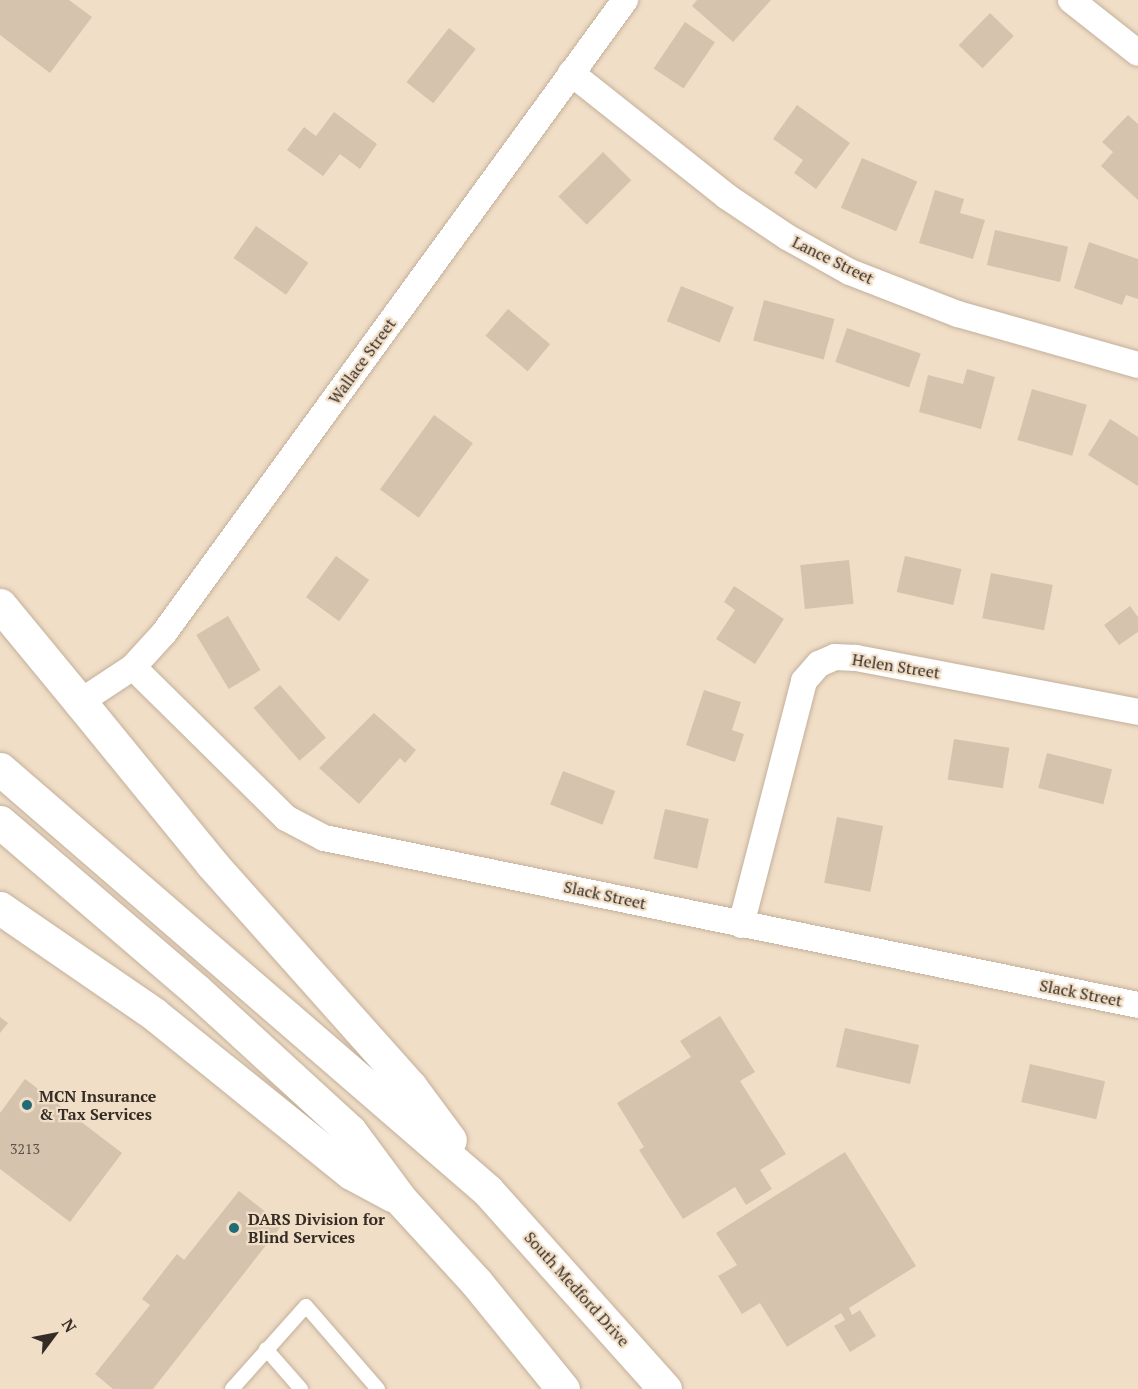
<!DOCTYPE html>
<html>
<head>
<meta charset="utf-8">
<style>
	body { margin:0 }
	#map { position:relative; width:1138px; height:1389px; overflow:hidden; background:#f1dec7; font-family:"PT Serif",serif }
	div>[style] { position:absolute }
	.building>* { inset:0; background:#d5c3ad; transform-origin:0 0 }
	.roads { filter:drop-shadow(0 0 2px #c3b09b) drop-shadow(0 0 2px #c3b09b) }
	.service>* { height:14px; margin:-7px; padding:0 7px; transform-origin:7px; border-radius:7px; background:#fff }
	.minor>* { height:26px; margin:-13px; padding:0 13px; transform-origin:13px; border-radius:13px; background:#fff }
	.secondary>* { height:33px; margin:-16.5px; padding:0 16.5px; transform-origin:16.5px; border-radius:16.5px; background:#fff }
	.trunk>* { height:33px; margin:-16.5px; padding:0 16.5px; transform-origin:16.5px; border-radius:16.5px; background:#fff }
	.motorway>* { height:33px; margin:-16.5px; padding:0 16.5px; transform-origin:16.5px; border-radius:16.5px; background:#fff }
	.dots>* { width:16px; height:16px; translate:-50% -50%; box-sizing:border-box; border:3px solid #f1dec7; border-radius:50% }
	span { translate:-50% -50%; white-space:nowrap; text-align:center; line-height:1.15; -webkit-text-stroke:4.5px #f1dec7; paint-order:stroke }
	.number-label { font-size:14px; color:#5d5247 }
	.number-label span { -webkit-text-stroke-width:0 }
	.street-label { font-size:16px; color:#352d25 }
	.poi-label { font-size:16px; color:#352d25; font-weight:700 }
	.left { translate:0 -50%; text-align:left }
	.north { position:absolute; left:24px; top:1305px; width:60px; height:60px; -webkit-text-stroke:4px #f1dec7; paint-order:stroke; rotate:58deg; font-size:16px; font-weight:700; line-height:24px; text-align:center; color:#352d25 }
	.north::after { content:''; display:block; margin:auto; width:21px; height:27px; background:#352d25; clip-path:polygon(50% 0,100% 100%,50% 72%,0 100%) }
</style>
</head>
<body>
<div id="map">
	<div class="building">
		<i style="clip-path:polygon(0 0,69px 0,92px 17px,50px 73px,0 35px)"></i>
		<i style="clip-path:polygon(697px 0,771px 0,733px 42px,692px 6px)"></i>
		<i style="left:990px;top:13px;width:33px;height:45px;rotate:44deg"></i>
		<i style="left:685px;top:22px;width:36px;height:56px;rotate:34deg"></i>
		<i style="left:449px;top:28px;width:34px;height:69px;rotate:38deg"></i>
		<i style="clip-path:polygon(797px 105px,850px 143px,816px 189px,794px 173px,803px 160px,773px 139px)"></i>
		<i style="clip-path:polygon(334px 112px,377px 144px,360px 169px,340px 154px,323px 176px,287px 150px,304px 127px,316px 136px)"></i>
		<i style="clip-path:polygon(1128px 115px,1138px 124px,1138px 200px,1101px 166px,1113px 152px,1102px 142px)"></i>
		<i style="left:603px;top:152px;width:40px;height:63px;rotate:45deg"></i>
		<i style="left:862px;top:158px;width:60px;height:54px;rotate:23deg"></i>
		<i style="clip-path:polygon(935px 190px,964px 199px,960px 213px,985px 220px,973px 259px,919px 243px)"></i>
		<i style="left:256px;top:226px;width:64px;height:39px;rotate:35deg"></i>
		<i style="left:995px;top:230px;width:75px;height:36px;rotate:13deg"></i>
		<i style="clip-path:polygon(1089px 242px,1138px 259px,1138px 299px,1126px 295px,1122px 305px,1074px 288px)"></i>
		<i style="left:681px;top:286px;width:57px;height:38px;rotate:22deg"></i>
		<i style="left:764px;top:300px;width:73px;height:42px;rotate:15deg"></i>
		<i style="left:508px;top:309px;width:55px;height:35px;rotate:40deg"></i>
		<i style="left:847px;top:328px;width:78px;height:36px;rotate:19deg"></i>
		<i style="clip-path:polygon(967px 369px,995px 377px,981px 429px,919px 412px,928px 375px,963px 384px)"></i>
		<i style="left:1032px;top:389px;width:57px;height:53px;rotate:16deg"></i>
		<i style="left:434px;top:415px;width:48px;height:92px;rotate:36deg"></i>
		<i style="clip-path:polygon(1110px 419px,1138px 437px,1138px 486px,1088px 455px)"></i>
		<i style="left:336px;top:556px;width:41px;height:51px;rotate:36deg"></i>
		<i style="left:905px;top:556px;width:58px;height:37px;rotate:13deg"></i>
		<i style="left:849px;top:560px;width:44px;height:49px;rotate:84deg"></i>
		<i style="left:991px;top:573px;width:63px;height:46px;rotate:11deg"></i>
		<i style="clip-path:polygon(734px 586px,784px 619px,755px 664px,716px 639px,735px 610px,724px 602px)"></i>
		<i style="clip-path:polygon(1130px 606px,1138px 617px,1138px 632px,1119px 645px,1104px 625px)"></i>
		<i style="left:228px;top:616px;width:63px;height:37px;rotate:59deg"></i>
		<i style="left:280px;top:685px;width:70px;height:35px;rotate:49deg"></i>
		<i style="clip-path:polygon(704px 690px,741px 702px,732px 730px,744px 734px,735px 762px,686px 745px)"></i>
		<i style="clip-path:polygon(374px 713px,416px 750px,405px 763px,400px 758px,359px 804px,319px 768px)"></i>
		<i style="left:954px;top:739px;width:56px;height:41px;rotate:9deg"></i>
		<i style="left:1047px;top:753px;width:67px;height:36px;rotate:14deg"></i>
		<i style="left:563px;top:771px;width:56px;height:36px;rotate:21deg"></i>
		<i style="left:665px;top:809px;width:45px;height:51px;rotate:13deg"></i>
		<i style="left:837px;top:817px;width:47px;height:67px;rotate:11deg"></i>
		<i style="clip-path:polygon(720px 1016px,755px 1072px,740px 1081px,786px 1154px,760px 1170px,772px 1189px,746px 1205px,735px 1187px,683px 1219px,639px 1150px,644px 1147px,617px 1103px,691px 1057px,680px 1041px)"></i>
		<i style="clip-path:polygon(0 1017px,8px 1023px,0 1033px)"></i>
		<i style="left:845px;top:1028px;width:76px;height:40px;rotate:13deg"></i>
		<i style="left:1030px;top:1064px;width:77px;height:39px;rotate:13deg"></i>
		<i style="clip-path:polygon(25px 1079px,122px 1153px,70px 1222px,0 1169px,0 1113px)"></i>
		<i style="clip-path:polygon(845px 1152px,916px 1266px,849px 1308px,852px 1315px,860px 1310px,876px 1336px,850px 1352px,834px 1326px,845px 1320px,841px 1313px,787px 1347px,760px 1303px,742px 1314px,718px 1276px,737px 1265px,716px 1233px)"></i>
		<i style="clip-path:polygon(239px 1191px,282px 1225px,153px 1389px,113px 1389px,95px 1374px,150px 1305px,142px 1299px,177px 1254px,184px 1260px)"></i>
	</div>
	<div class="roads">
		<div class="service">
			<i style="left:266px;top:1349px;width:53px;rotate:48.8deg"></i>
			<i style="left:232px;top:1389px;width:111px;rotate:-48.3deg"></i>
			<i style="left:306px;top:1306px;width:110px;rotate:49.1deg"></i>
		</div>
		<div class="minor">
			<i style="left:1071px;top:0;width:85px;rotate:38.3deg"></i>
			<i style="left:571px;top:73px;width:198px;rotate:38.4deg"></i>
			<i style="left:726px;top:196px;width:73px;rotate:33.9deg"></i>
			<i style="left:787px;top:237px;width:72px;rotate:29.1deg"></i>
			<i style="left:850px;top:272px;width:116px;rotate:21.3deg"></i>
			<i style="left:958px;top:314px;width:187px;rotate:15.8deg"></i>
			<i style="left:133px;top:667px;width:215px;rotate:44.6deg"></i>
			<i style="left:286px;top:818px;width:43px;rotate:27.8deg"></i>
			<i style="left:324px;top:838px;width:831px;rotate:11.59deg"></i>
			<i style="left:80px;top:702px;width:64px;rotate:-33.4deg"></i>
			<i style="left:133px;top:667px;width:46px;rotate:-47.6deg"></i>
			<i style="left:164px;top:633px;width:783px;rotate:-53.93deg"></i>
			<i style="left:741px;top:925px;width:252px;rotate:-75.5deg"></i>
			<i style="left:804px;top:681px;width:23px;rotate:-49deg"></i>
			<i style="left:819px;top:664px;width:17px;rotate:-24deg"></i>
			<i style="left:835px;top:657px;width:21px;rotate:3deg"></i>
			<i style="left:856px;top:658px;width:287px;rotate:10.8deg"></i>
		</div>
		<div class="secondary">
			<i style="left:0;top:605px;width:126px;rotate:50.5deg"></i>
		</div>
		<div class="trunk">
			<i style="left:487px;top:1190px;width:267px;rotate:48.2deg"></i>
			<i style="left:401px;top:1200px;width:111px;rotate:47.6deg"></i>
			<i style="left:476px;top:1282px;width:138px;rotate:50.9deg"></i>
		</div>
		<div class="motorway">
			<i style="left:80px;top:702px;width:209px;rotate:50.8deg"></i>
			<i style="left:212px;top:864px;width:297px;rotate:48.3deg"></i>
			<i style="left:410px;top:1086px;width:67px;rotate:53.5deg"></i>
			<i style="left:0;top:769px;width:644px;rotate:40.84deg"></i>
			<i style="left:0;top:822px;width:258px;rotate:40.6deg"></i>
			<i style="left:196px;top:990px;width:209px;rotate:42.5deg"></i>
			<i style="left:350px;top:1131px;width:86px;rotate:53.5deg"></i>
			<i style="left:0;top:908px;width:187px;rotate:34.5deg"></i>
			<i style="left:154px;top:1014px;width:253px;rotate:38.9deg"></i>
			<i style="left:351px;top:1173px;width:47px;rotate:28.2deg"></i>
		</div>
	</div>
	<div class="dots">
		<i style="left:27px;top:1105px;background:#216b75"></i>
		<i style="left:234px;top:1228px;background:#216b75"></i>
	</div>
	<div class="number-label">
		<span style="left:25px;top:1149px">3213</span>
	</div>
	<div class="street-label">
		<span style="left:833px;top:260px;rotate:26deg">Lance Street</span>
		<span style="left:362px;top:361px;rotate:-54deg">Wallace Street</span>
		<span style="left:896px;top:666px;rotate:9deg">Helen Street</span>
		<span style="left:605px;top:895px;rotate:12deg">Slack Street</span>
		<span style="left:1081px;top:993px;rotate:11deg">Slack Street</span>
		<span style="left:577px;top:1289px;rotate:48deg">South Medford Drive</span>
	</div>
	<div class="poi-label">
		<span class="left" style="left:39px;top:1105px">MCN Insurance<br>&amp; Tax Services</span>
		<span class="left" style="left:248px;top:1228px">DARS Division for<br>Blind Services</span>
	</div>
	<div class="north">N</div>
</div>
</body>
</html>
